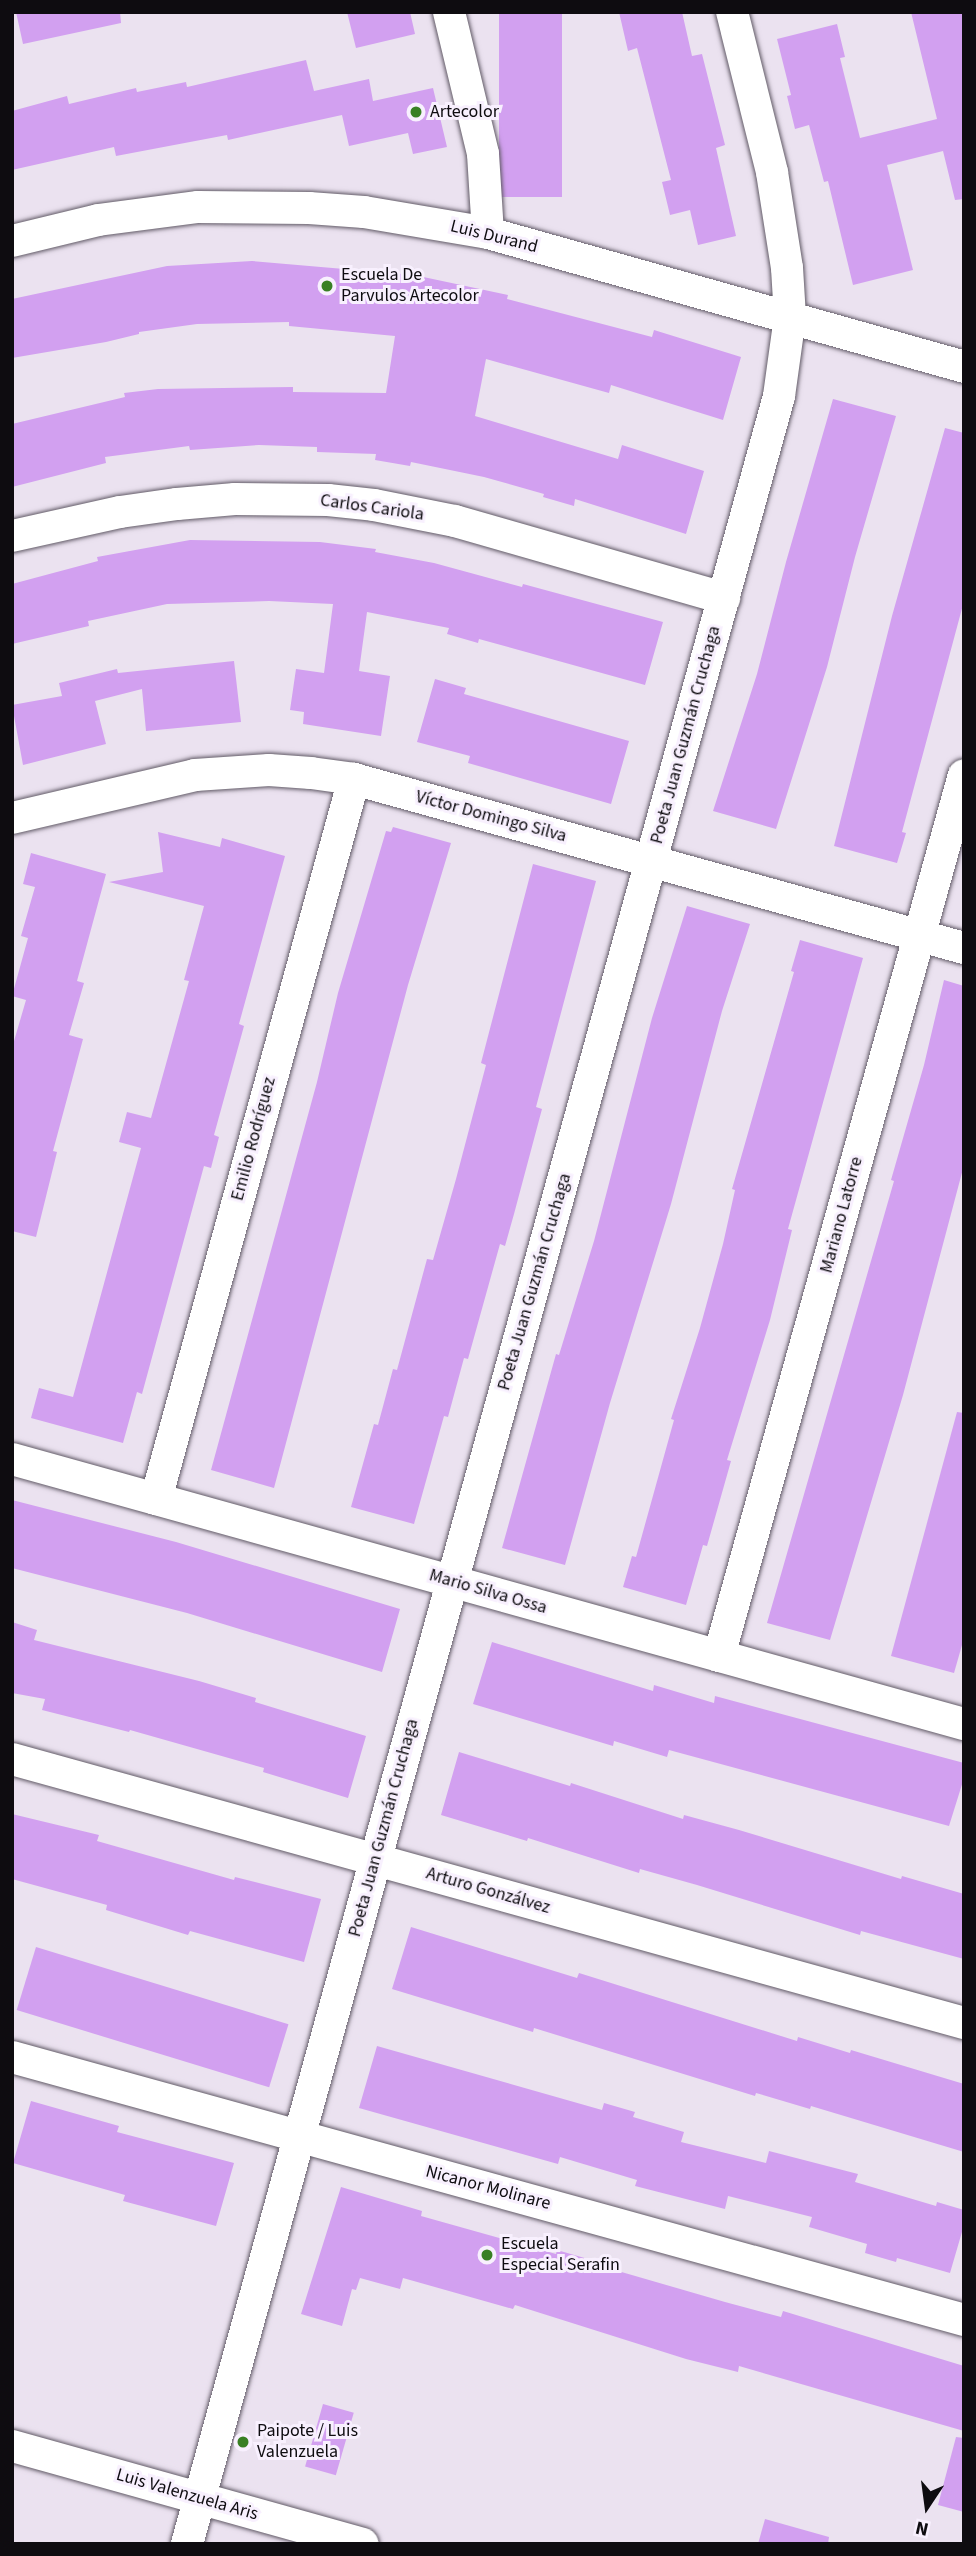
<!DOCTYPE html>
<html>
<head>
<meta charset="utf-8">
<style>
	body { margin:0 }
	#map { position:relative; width:976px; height:2556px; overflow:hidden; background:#ebe2f0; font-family:"Source Sans 3",sans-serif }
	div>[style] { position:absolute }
	.building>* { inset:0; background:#d2a0f0; transform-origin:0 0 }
	.roads { filter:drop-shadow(0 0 2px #625b67) drop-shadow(0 0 2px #625b67) }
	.minor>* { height:32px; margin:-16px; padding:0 16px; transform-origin:16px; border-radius:16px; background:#fff }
	.dots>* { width:19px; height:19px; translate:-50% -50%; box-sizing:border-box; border:4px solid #f8f0fe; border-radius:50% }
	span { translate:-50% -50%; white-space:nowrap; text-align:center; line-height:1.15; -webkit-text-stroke:6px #f8f0fe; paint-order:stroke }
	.poi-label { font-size:18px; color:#0e0c10 }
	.left { translate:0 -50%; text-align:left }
	.street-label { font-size:18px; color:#0e0c10 }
	.frame { position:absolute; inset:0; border:14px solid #0e0c10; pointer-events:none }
	.north { position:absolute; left:892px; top:2472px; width:70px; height:70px; -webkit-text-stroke:5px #f8f0fe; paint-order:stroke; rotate:193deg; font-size:19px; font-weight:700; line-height:28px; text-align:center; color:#0e0c10 }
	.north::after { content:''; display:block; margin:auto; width:24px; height:32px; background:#0e0c10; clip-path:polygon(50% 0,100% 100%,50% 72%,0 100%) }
</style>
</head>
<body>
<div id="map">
	<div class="building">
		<i style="clip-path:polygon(16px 12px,120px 12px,121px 23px,23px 44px)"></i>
		<i style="clip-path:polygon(347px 12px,410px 12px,415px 34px,356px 48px)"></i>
		<i style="left:499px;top:12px;width:63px;height:185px"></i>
		<i style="clip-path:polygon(619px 12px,682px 12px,692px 56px,702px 54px,725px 145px,716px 148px,736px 236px,698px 245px,690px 210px,670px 215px,662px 182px,671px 180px,637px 48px,628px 51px)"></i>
		<i style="clip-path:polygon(911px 12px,964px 12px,964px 199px,955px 200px,943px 151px,887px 165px,913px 270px,853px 285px,828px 181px,824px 182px,809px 125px,795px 129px,787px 96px,791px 95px,777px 39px,837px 24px,845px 57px,840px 58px,860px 138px,937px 119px)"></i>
		<i style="clip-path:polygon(306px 60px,314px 91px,369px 79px,373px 101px,433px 88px,447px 147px,413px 154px,408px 133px,349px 146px,342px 115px,228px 140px,227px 135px,116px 156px,114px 147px,12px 170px,12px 111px,67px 96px,69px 104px,136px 88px,137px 92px,186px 82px,187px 87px)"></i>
		<i style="clip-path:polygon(252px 261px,414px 275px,508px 295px,507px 299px,652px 337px,654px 330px,741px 357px,723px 420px,611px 385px,609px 393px,486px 359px,475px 416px,618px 459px,622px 445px,704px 471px,686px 534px,575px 499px,574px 506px,543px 497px,544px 494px,484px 477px,411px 462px,410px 466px,375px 460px,376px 454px,317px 452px,317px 447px,259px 445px,190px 450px,189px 446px,105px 457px,106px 463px,12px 487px,12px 424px,125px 397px,124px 393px,158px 389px,293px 387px,293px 392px,386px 393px,395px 336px,289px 326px,289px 322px,197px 324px,139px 332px,139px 334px,106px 342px,12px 358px,12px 299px,167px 266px)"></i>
		<i style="clip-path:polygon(833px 399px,896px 416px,855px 557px,827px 667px,776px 829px,713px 811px,757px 674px,786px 562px)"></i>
		<i style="clip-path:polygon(945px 428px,964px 433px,964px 601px,902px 832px,906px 833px,897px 863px,834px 846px,892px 616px)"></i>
		<i style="clip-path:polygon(190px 540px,320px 542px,376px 549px,375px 552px,434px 563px,522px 587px,523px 584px,663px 622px,645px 685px,479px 639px,478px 643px,447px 634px,449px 628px,367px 612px,359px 671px,390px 676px,381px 736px,303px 724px,304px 712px,290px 710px,296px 669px,324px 673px,333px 604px,269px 601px,167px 604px,88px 621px,89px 626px,12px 644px,12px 584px,98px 561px,97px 557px)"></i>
		<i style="clip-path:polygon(234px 661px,241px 722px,146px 731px,142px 689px,95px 701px,106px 744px,23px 765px,12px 705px,62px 696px,59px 683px,117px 669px,118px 673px)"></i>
		<i style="clip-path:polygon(435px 679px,466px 688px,464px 694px,629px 741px,611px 804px,468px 763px,470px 756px,417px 742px)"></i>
		<i style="clip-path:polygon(393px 827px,451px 843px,408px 985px,274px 1488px,211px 1470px,317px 1082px,338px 993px,386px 831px,391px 832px)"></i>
		<i style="clip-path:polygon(158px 832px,220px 847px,222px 838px,285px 856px,239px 1024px,244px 1026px,214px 1135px,219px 1137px,211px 1168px,204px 1166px,142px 1394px,137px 1392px,123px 1443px,31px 1418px,39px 1388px,73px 1397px,141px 1148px,119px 1142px,127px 1112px,151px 1118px,189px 981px,184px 980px,204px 906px,109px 882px,163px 872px)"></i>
		<i style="clip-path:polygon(31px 853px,106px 874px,77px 981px,84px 983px,69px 1035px,83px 1039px,53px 1151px,57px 1152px,36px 1237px,12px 1231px,12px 1048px,26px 1000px,12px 996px,28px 938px,21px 936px,35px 887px,23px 884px)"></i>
		<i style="clip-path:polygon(533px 864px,596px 881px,536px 1107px,542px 1109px,514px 1214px,505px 1246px,500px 1244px,468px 1359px,464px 1358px,448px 1417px,444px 1416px,414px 1524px,351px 1507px,374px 1424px,378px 1425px,393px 1369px,397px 1370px,427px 1259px,433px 1260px,456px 1179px,486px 1065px,481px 1063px)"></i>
		<i style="clip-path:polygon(687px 906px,750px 924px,722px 1011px,671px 1204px,610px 1403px,565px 1565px,502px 1548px,556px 1354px,559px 1355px,594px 1241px,652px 1018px)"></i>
		<i style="clip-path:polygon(800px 940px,863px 958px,788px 1229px,792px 1230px,770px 1320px,727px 1460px,731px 1461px,707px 1546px,703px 1545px,686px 1605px,623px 1587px,632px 1556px,636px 1557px,674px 1420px,671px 1419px,700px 1328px,723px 1244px,735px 1190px,732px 1189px,794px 972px,791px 971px)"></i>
		<i style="clip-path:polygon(944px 980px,964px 986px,964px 1165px,903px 1395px,830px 1640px,767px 1623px,894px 1181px,891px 1180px,924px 1065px)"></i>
		<i style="clip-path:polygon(957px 1412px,964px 1413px,964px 1638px,954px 1673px,891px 1656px)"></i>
		<i style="clip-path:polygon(12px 1500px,176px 1542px,400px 1609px,382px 1672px,187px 1613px,12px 1568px)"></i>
		<i style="clip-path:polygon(12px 1622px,37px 1630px,34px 1640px,199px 1681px,256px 1698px,255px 1702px,366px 1736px,348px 1798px,263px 1772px,264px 1768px,130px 1730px,129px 1732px,42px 1710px,45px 1699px,12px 1693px)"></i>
		<i style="clip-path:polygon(492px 1642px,653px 1691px,654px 1685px,714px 1703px,715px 1696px,964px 1763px,964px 1778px,949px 1826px,669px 1750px,667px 1757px,614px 1741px,613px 1746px,473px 1704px)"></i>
		<i style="clip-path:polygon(459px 1752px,570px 1786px,571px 1783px,683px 1819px,684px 1815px,739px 1830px,901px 1879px,902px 1876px,964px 1894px,964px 1959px,861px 1931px,860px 1935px,697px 1885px,640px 1869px,639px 1873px,528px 1838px,527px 1841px,441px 1815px)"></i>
		<i style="clip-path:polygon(12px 1814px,99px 1835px,97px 1841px,234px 1880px,235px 1877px,321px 1899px,304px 1962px,190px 1931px,188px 1935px,106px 1910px,107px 1905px,12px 1879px)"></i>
		<i style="clip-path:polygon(411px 1927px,577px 1978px,579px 1973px,797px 2041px,798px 2037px,850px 2053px,851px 2050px,964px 2084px,964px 2152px,811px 2106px,810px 2109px,756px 2093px,755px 2096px,534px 2028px,533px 2032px,392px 1989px)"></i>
		<i style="left:36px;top:1947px;width:264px;height:66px;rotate:17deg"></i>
		<i style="clip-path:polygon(377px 2046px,602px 2110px,604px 2103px,635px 2112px,633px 2117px,684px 2132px,681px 2142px,766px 2163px,769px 2151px,858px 2174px,855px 2182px,936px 2206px,937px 2202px,964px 2210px,964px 2225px,950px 2273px,897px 2258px,896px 2262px,865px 2253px,867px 2244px,809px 2227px,812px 2217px,728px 2196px,725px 2209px,635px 2186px,637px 2180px,560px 2157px,558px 2164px,359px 2108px)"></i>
		<i style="clip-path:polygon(31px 2101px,119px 2126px,117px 2132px,234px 2163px,216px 2226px,123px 2201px,125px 2195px,13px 2163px)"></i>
		<i style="clip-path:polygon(341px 2187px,422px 2211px,421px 2216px,556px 2254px,557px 2250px,588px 2259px,587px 2262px,725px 2302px,781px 2317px,783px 2311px,964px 2366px,964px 2431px,739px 2366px,738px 2372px,686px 2359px,515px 2305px,513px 2309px,403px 2278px,400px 2289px,360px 2278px,356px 2290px,352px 2289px,342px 2326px,301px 2314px)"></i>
		<i style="left:323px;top:2404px;width:32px;height:65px;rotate:16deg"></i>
		<i style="clip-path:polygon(956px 2437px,964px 2438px,964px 2512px,938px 2505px)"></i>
		<i style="clip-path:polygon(765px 2519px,829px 2537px,828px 2544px,758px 2544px)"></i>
	</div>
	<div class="roads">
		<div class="minor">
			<i style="left:449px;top:12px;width:146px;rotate:76.5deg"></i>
			<i style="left:483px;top:154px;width:79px;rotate:86.4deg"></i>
			<i style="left:12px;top:241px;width:89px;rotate:-13.7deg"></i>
			<i style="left:98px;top:220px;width:101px;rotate:-7.4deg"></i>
			<i style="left:198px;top:207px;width:111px;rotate:0.5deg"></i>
			<i style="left:309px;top:208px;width:55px;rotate:4.2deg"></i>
			<i style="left:364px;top:212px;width:126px;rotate:9.6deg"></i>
			<i style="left:488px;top:233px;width:495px;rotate:15.7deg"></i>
			<i style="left:12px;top:536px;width:111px;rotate:-12.5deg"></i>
			<i style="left:120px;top:512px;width:58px;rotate:-8deg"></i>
			<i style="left:177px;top:504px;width:58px;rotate:-4.9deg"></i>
			<i style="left:235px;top:499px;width:93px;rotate:0.6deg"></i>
			<i style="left:328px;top:500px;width:46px;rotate:6.2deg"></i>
			<i style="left:374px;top:505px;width:83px;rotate:11.2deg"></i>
			<i style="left:455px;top:521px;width:280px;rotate:16deg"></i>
			<i style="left:12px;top:818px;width:188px;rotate:-13.2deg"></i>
			<i style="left:195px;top:775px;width:74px;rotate:-3.9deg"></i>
			<i style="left:269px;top:770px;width:42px;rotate:4.1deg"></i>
			<i style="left:311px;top:773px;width:43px;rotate:7.9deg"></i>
			<i style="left:354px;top:779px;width:633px;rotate:15.49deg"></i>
			<i style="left:12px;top:1459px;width:988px;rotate:15.56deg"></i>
			<i style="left:156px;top:1499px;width:747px;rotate:-74.62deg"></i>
			<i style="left:719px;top:1656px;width:914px;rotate:-74.46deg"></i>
			<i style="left:12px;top:1759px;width:988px;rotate:15.5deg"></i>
			<i style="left:12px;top:2057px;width:988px;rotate:15.44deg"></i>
			<i style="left:12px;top:2446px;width:364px;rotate:15.6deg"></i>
			<i style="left:187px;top:2544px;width:2228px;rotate:-74.59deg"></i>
			<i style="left:779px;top:396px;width:80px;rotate:-82.1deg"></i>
			<i style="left:790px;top:317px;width:49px;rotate:-93.5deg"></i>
			<i style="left:787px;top:268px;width:97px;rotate:-98.9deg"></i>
			<i style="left:772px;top:172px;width:165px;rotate:-104deg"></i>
		</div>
	</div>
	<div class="dots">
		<i style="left:416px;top:112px;background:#398024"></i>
		<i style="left:327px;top:286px;background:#398024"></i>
		<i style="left:487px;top:2255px;background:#398024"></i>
		<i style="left:243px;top:2442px;background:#398024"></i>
	</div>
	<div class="poi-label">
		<span class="left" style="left:430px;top:112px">Artecolor</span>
		<span class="left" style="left:341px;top:286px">Escuela De<br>Parvulos Artecolor</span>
		<span class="left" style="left:501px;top:2255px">Escuela<br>Especial Serafin</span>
		<span class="left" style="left:257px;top:2442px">Paipote / Luis<br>Valenzuela</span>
	</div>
	<div class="street-label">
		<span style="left:494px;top:237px;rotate:14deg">Luis Durand</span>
		<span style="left:372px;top:508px;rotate:8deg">Carlos Cariola</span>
		<span style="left:686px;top:735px;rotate:-75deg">Poeta Juan Guzmán Cruchaga</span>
		<span style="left:491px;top:817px;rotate:15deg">Víctor Domingo Silva</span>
		<span style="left:254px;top:1139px;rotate:-75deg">Emilio Rodríguez</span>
		<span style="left:842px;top:1215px;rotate:-75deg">Mariano Latorre</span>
		<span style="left:535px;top:1282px;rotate:-74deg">Poeta Juan Guzmán Cruchaga</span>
		<span style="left:488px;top:1592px;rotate:16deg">Mario Silva Ossa</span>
		<span style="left:384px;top:1828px;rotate:-75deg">Poeta Juan Guzmán Cruchaga</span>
		<span style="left:488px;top:1891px;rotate:16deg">Arturo Gonzálvez</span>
		<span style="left:488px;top:2188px;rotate:15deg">Nicanor Molinare</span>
		<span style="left:187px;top:2495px;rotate:16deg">Luis Valenzuela Aris</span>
	</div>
	<div class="frame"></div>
	<div class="north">N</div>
</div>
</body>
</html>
